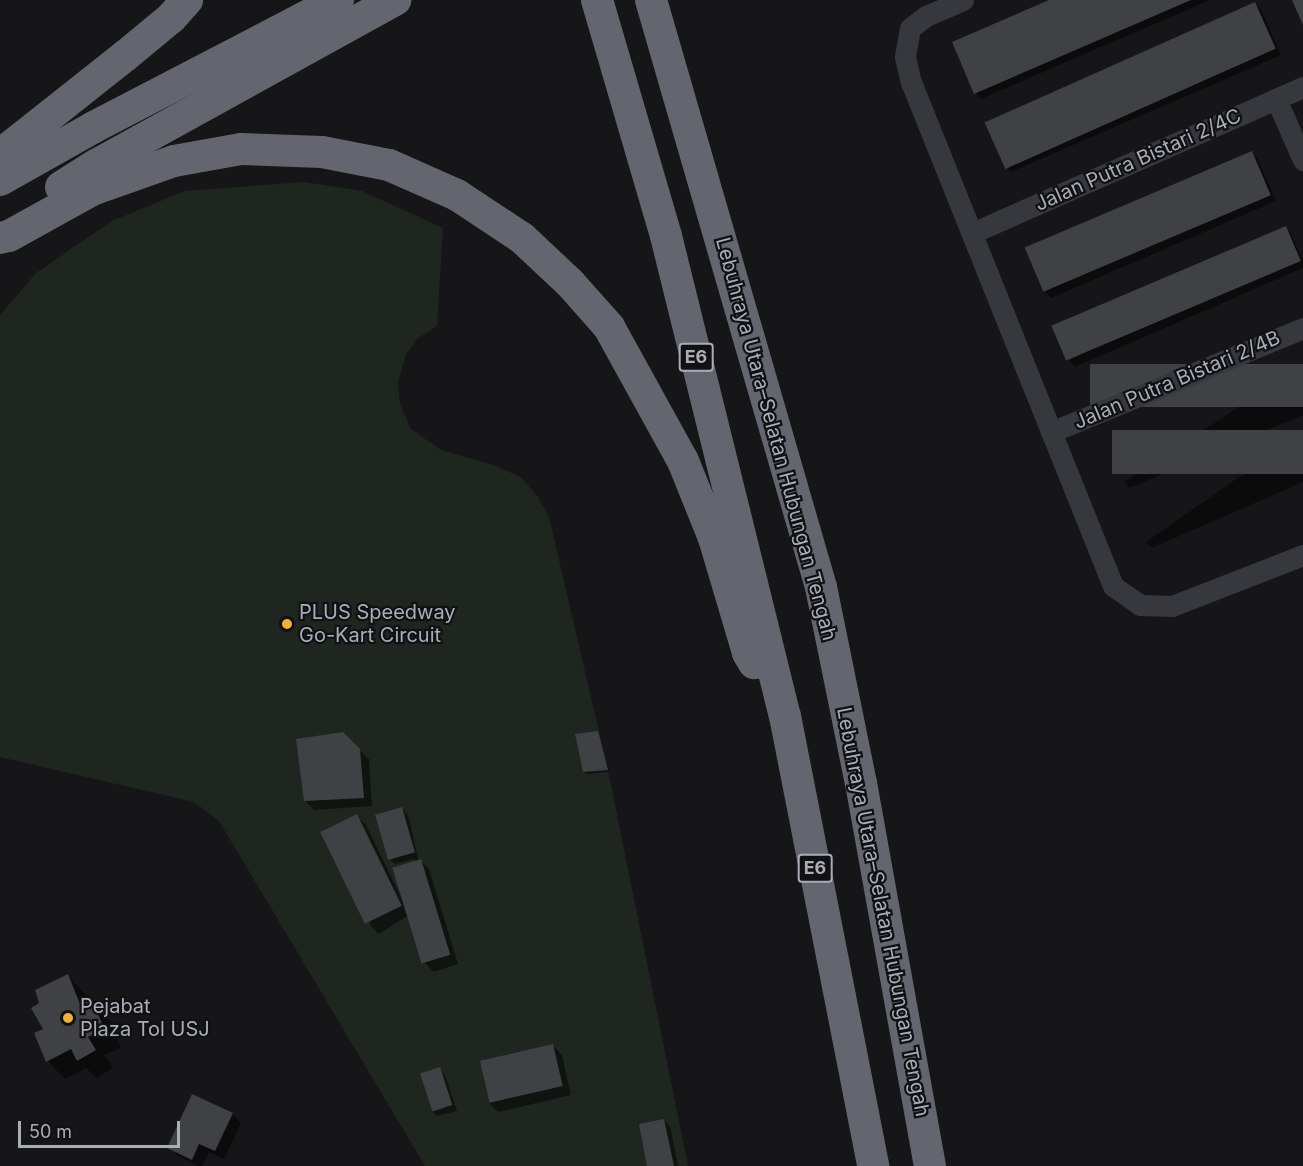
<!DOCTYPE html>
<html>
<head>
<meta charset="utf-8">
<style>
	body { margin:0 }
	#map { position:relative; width:1303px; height:1166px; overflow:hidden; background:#161618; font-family:Inter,sans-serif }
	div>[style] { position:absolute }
	.green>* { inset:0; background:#1e261f }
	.shadow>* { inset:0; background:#0007 }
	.building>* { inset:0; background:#404145; transform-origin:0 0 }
	.minor>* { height:21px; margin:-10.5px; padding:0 10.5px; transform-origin:10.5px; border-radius:10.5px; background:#37383d }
	.highway>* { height:32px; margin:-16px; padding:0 16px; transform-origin:16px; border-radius:16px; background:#63666e }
	.dots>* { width:16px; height:16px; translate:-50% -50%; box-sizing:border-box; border:3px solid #111113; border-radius:50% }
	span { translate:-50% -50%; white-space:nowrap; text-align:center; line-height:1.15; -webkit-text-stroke:4.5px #111113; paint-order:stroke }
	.shield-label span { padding:2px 4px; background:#111113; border:2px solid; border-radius:4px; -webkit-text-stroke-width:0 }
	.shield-label { font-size:18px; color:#a8adb8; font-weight:700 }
	.street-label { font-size:20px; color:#a8adb8 }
	.poi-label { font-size:20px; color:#a8adb8 }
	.left { translate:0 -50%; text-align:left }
	.scale { position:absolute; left:18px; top:1121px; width:162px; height:27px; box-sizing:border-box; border:3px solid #a8adb8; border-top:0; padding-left:8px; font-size:18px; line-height:21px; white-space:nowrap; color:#a8adb8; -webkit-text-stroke:4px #111113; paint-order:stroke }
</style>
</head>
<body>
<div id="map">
	<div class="green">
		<i style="clip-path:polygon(304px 182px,362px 191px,443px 228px,437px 326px,418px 338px,406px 354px,398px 382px,400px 404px,411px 429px,441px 450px,497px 466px,522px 478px,538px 497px,549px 517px,608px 770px,688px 1166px,425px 1166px,219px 821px,194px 802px,0 757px,0 315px,36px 273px,112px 221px,185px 191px)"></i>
	</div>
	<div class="shadow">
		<i style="clip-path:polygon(1053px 0,1210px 0,981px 99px,976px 93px)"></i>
		<i style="clip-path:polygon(1255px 4px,1261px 10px,1281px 55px,1011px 172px,1005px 166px)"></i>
		<i style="clip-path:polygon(1251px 153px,1257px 158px,1276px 201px,1051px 298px,1045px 292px)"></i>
		<i style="clip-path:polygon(1285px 228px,1291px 234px,1303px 260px,1303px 268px,1075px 367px,1069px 361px)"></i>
		<i style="clip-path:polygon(1303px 365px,1303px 415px,1130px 488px,1124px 482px)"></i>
		<i style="clip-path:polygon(1303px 432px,1303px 482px,1152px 548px,1146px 542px)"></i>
		<i style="clip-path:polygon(597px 732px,609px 772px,587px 774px,584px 772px)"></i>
		<i style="clip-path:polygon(343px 734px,369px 759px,372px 806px,314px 810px,305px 801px)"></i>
		<i style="clip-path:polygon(402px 809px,408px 815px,418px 858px,429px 869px,458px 964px,434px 972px,425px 963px,409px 915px,379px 934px,370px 925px,357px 816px,366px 825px,401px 897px,415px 862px,414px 859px,395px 864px,389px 858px)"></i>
		<i style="clip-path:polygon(68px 976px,85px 994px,89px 1003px,109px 1020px,121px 1048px,104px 1055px,113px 1068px,96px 1078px,86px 1068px,65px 1079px,48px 1061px,40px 1003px)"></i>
		<i style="clip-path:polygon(553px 1046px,562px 1055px,571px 1095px,498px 1112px,489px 1103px)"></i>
		<i style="clip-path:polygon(439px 1069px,445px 1075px,457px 1111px,437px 1116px,432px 1111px)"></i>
		<i style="clip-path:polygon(232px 1114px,241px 1123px,224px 1159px,209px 1152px,202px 1166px,198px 1166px,178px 1156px,169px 1147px)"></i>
		<i style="clip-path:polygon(664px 1120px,670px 1126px,678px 1166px,648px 1166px)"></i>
	</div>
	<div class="building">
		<i style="clip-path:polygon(1049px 0,1191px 0,974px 94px,952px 42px)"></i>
		<i style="clip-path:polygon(1292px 0,1303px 0,1303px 25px)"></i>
		<i style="left:1255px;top:2px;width:51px;height:296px;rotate:66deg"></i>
		<i style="left:1252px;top:151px;width:48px;height:247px;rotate:67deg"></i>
		<i style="left:1286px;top:226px;width:38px;height:255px;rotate:67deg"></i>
		<i style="left:1303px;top:364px;width:43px;height:213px;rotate:90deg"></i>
		<i style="left:1303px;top:430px;width:44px;height:191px;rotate:90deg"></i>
		<i style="clip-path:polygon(598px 731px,608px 770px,583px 772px,575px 734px)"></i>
		<i style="clip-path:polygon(343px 732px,360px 749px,364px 798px,304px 801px,296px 739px)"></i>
		<i style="left:402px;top:807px;width:47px;height:28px;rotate:74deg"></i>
		<i style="left:357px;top:814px;width:102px;height:41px;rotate:64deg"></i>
		<i style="left:421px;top:859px;width:100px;height:30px;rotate:73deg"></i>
		<i style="clip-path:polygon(68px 974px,80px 1004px,92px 1000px,105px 1030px,88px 1037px,96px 1050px,77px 1061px,71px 1049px,46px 1062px,34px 1033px,43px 1029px,31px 1008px,39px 1003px,35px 990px)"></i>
		<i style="left:553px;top:1044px;width:43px;height:75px;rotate:77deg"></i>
		<i style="left:440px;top:1067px;width:40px;height:21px;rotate:72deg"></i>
		<i style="clip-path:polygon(192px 1094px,233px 1113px,215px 1151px,199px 1144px,192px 1160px,167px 1148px)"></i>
		<i style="clip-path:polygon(664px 1119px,674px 1166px,647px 1166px,639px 1124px)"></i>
	</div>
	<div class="minor">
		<i style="left:963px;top:0;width:40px;rotate:156.6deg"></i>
		<i style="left:926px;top:16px;width:20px;rotate:143deg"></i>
		<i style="left:910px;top:28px;width:29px;rotate:100deg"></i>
		<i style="left:905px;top:57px;width:26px;rotate:77deg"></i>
		<i style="left:911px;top:82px;width:543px;rotate:68.16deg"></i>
		<i style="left:1113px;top:586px;width:33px;rotate:35deg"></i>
		<i style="left:1140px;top:605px;width:32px;rotate:2deg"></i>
		<i style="left:1172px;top:606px;width:141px;rotate:-21.3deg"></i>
		<i style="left:1276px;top:99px;width:67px;rotate:66.1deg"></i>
		<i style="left:972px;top:233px;width:362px;rotate:-23.8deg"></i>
		<i style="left:1051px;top:432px;width:273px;rotate:-22.4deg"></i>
	</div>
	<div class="highway">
		<i style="left:597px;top:0;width:246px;rotate:73.7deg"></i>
		<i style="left:666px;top:236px;width:495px;rotate:76.1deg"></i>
		<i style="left:785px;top:716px;width:459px;rotate:78.9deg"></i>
		<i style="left:651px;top:0;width:611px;rotate:73.85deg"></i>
		<i style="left:821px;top:587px;width:200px;rotate:78.5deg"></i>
		<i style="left:861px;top:783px;width:389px;rotate:79.8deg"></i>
		<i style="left:0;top:155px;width:159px;rotate:-38.4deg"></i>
		<i style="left:125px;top:56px;width:60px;rotate:-39.6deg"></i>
		<i style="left:171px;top:18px;width:24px;rotate:-48deg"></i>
		<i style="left:0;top:180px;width:108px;rotate:-29.4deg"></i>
		<i style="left:94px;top:127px;width:275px;rotate:-27.5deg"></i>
		<i style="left:61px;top:187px;width:41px;rotate:-32.2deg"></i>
		<i style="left:96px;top:165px;width:342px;rotate:-28.9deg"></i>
		<i style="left:0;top:238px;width:9px;rotate:-13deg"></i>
		<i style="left:9px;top:236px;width:95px;rotate:-29deg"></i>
		<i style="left:92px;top:190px;width:87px;rotate:-19.5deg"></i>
		<i style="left:174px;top:161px;width:68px;rotate:-10.2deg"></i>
		<i style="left:241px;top:149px;width:81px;rotate:2.1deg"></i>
		<i style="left:322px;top:152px;width:68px;rotate:11deg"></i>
		<i style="left:389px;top:165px;width:74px;rotate:23.8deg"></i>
		<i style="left:457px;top:195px;width:78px;rotate:33.5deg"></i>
		<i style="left:522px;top:238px;width:66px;rotate:43.2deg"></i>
		<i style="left:570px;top:283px;width:59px;rotate:48.4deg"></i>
		<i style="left:609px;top:327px;width:153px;rotate:61.1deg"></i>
		<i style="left:683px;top:461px;width:83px;rotate:68.1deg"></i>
		<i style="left:714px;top:538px;width:120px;rotate:73.5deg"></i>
		<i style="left:748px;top:653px;width:12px;rotate:59deg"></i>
	</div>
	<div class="dots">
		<i style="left:287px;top:624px;background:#f2b134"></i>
		<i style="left:68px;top:1018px;background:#f2b134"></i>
	</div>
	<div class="shield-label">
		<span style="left:696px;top:357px">E6</span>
		<span style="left:815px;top:868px">E6</span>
	</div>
	<div class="street-label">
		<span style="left:1138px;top:160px;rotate:-24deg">Jalan Putra Bistari 2/4C</span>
		<span style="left:1177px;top:380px;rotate:-23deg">Jalan Putra Bistari 2/4B</span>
		<span style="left:776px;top:439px;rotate:75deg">Lebuhraya Utara–Selatan Hubungan Tengah</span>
		<span style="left:883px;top:912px;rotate:79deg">Lebuhraya Utara–Selatan Hubungan Tengah</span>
	</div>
	<div class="poi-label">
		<span class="left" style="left:299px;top:624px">PLUS Speedway<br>Go-Kart Circuit</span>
		<span class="left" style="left:80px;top:1018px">Pejabat<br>Plaza Tol USJ</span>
	</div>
	<div class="scale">50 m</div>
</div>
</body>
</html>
